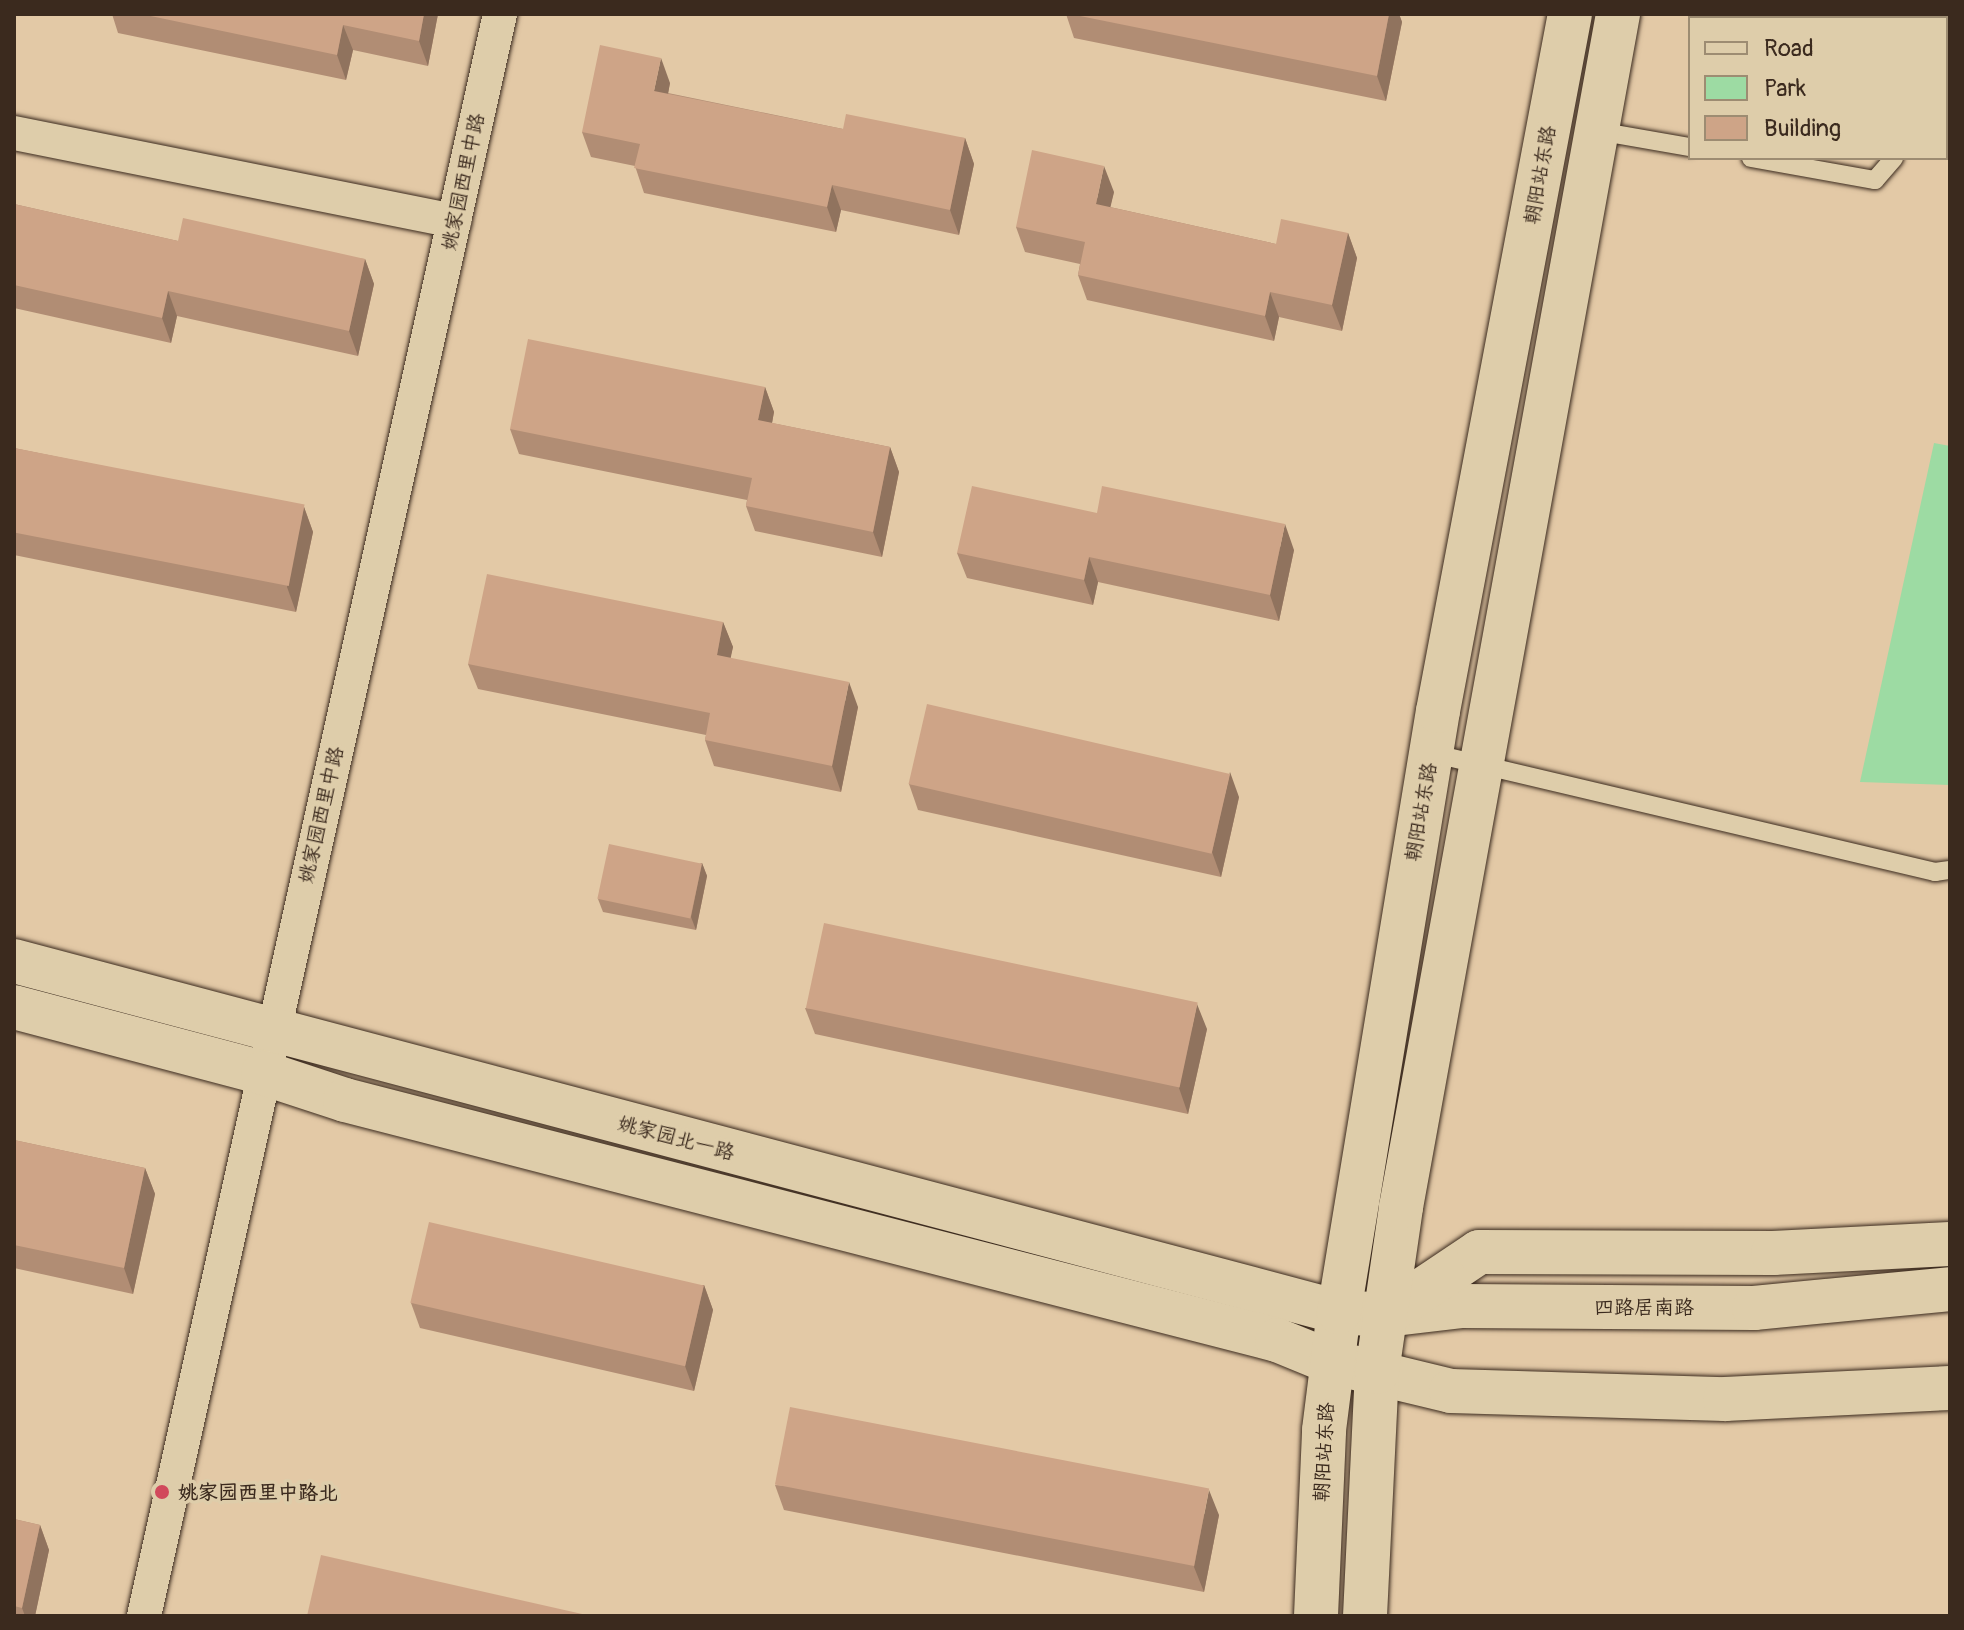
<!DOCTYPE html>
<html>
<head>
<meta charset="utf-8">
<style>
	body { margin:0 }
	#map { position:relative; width:1964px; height:1630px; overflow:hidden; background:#e3c9a6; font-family:Pangolin,"LXGW WenKai TC",sans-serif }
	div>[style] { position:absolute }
	.green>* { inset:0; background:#9ddba3 }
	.roads { filter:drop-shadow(0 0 2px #3b2a1e) drop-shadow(0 0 2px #3b2a1e) }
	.lane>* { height:18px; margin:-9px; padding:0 9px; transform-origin:9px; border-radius:9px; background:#decdaa }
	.street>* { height:34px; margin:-17px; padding:0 17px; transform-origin:17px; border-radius:17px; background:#decdaa }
	.secondary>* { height:44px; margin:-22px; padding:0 22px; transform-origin:22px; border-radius:22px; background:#decdaa }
	.wall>* { inset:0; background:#b18d74 }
	.shaded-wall>* { inset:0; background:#90735e }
	.building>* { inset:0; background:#cea487; transform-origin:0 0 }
	.dots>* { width:22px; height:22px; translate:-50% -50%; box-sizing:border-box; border:4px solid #decdaa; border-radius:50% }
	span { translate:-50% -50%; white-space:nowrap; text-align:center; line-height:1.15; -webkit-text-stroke:7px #decdaa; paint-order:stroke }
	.street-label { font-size:20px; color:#3b2a1e }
	.poi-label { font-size:20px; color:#3b2a1e; font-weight:700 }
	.left { translate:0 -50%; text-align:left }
	.frame { position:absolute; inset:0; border:16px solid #3b2a1e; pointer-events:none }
	.legend { position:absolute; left:1688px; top:16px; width:260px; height:144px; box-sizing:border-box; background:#decdaa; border:2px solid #9d8c72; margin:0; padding:10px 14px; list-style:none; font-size:24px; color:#3b2a1e }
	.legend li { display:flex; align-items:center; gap:16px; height:40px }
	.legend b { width:40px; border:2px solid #9d8c72 }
</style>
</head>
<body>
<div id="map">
	<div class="green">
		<i style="clip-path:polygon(1934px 443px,1950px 446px,1950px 785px,1860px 782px)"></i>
	</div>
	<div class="roads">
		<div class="lane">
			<i style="left:1946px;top:96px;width:6px;rotate:-45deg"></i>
			<i style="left:1597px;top:131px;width:94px;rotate:9.8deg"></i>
			<i style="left:1751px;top:158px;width:126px;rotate:10.1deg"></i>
			<i style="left:1875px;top:180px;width:29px;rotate:-49deg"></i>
			<i style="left:1431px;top:753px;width:518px;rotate:13.28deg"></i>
			<i style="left:1935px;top:872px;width:15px;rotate:-8deg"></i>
		</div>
		<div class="street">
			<i style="left:14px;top:133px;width:449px;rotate:11.3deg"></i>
			<i style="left:144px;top:1616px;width:1641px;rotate:-77.47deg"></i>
		</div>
		<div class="secondary">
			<i style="left:14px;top:961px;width:1371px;rotate:14.84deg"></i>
			<i style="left:1339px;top:1312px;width:47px;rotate:3.7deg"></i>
			<i style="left:1386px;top:1315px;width:77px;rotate:-6.8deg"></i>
			<i style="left:1462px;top:1306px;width:292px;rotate:0.4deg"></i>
			<i style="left:1754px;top:1308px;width:197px;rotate:-5.5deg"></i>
			<i style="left:14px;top:1007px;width:258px;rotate:14.8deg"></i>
			<i style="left:263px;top:1073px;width:86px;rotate:18.2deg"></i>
			<i style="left:345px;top:1100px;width:962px;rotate:14.44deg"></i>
			<i style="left:1277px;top:1340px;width:58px;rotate:22.2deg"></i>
			<i style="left:1331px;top:1362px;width:123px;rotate:13.6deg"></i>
			<i style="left:1451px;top:1391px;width:274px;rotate:1.7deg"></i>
			<i style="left:1725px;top:1399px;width:225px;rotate:-2.8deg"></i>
			<i style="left:1391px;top:1311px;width:106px;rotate:-33.8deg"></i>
			<i style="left:1479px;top:1252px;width:294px;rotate:0.2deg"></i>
			<i style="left:1773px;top:1253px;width:177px;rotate:-2.9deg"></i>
			<i style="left:1316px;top:1616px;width:186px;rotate:-87.5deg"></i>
			<i style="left:1324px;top:1430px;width:119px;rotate:-82.8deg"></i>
			<i style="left:1339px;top:1312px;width:609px;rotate:-80.65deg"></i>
			<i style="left:1438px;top:711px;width:709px;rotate:-79.28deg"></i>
			<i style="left:1365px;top:1616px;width:244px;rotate:-87.2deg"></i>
			<i style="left:1377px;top:1372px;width:167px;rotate:-81.7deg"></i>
			<i style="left:1401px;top:1207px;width:1213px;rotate:-79.69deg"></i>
		</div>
	</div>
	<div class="wall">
		<i style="clip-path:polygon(112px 14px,438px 14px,428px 66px,353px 50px,346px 80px,118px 33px)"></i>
		<i style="clip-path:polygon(1066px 14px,1399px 14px,1402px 22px,1386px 101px,1074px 38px)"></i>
		<i style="clip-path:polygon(670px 83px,668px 93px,843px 129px,965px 138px,974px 164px,959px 235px,841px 210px,836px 232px,644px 193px,635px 166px,591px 157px,582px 132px)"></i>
		<i style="clip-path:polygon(1114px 192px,1110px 207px,1276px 244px,1348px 233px,1357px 258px,1342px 331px,1279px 317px,1274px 341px,1087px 300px,1078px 275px,1080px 264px,1025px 252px,1016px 227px)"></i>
		<i style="clip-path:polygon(14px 204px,178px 241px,365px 259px,374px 284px,358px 356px,177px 316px,171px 343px,14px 308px)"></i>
		<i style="clip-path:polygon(765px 387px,774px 412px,772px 423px,890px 447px,899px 472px,882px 557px,755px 531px,746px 506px,747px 500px,519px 454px,510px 429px)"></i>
		<i style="clip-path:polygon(14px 448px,304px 507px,313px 532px,296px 612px,14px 555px)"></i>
		<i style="clip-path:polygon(1097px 513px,1294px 550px,1279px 621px,1098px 582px,1093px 605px,967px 578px,957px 553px)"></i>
		<i style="clip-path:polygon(723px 622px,733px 647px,730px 658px,858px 707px,841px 792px,714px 766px,705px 740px,706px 735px,478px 689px,468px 664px)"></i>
		<i style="clip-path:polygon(909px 784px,1239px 797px,1221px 877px,918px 810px)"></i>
		<i style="clip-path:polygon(702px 863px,707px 876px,696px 930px,603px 912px,598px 899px)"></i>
		<i style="clip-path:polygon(805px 1008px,1207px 1029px,1188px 1114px,815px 1034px)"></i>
		<i style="clip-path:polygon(14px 1140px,145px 1168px,155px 1194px,133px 1294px,14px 1268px)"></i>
		<i style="clip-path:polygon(704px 1285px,713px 1310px,694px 1391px,420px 1328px,411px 1303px)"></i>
		<i style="clip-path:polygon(775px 1485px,1219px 1515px,1204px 1592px,784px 1510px)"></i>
		<i style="clip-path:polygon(14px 1519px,40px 1525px,49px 1550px,35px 1616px,14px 1616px)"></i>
	</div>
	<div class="shaded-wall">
		<i style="clip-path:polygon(424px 14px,438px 14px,428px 66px,419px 41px)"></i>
		<i style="clip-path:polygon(1389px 14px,1399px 14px,1402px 22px,1386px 101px,1377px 76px)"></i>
		<i style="clip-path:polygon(343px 25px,353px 50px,346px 80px,337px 55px)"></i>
		<i style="clip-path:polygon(661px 58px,670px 83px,664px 116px,654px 91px)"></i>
		<i style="clip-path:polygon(965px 138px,974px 164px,959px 235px,950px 210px)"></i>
		<i style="clip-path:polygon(1104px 166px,1114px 192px,1105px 230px,1096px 204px)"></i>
		<i style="clip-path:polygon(832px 185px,841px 210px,836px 232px,827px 207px)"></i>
		<i style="clip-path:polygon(1348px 233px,1357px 258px,1342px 331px,1332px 305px)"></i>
		<i style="clip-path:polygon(365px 259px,374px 284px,358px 356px,349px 331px)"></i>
		<i style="clip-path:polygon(168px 291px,177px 316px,171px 343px,162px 318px)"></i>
		<i style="clip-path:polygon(1270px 292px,1279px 317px,1274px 341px,1265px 316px)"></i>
		<i style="clip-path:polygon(765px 387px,774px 412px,768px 445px,758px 420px)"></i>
		<i style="clip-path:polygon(890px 447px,899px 472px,882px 557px,873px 532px)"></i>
		<i style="clip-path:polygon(304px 507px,313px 532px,296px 612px,287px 587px)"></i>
		<i style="clip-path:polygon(1285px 524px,1294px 550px,1279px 621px,1270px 595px)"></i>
		<i style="clip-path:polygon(1089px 557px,1098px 582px,1093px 605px,1084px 580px)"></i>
		<i style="clip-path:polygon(723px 622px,733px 647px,726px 680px,717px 655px)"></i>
		<i style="clip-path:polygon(849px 682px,858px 707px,841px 792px,832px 766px)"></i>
		<i style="clip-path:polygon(1230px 772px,1239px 797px,1221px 877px,1212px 852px)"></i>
		<i style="clip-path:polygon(702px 863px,707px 876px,696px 930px,691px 917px)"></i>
		<i style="clip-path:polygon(1197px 1004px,1207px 1029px,1188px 1114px,1179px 1088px)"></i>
		<i style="clip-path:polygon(145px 1168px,155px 1194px,133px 1294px,124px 1268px)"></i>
		<i style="clip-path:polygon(704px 1285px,713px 1310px,694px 1391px,685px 1366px)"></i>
		<i style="clip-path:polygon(1209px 1490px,1219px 1515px,1204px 1592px,1194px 1567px)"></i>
		<i style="clip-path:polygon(40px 1525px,49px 1550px,35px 1616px,25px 1616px,22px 1608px)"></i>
	</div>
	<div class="building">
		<i style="clip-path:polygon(141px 14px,424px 14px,419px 41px,343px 25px,337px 55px)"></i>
		<i style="clip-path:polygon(1070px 14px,1389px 14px,1377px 76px)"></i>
		<i style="clip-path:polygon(600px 45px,661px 58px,654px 91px,843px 129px,846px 114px,965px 138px,950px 210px,832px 185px,827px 207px,634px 168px,640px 144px,582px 132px)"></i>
		<i style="clip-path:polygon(1032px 150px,1104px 166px,1096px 204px,1276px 244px,1281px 219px,1348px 233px,1332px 305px,1270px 292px,1265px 316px,1078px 275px,1085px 242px,1016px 227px)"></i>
		<i style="clip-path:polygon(14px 204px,178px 241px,183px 218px,365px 259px,349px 331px,168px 291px,162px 318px,14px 285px)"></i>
		<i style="clip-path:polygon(528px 339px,765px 387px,758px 420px,890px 447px,873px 532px,746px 506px,752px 478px,510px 429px)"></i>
		<i style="left:14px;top:448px;width:296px;height:83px;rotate:11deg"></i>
		<i style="clip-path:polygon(972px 486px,1097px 513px,1102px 486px,1285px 524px,1270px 595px,1089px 557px,1084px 580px,957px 553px)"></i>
		<i style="clip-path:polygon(487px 574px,723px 622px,717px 655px,849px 682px,832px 766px,705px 740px,710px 713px,468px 664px)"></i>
		<i style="left:927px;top:704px;width:311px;height:82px;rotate:13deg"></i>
		<i style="left:609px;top:844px;width:95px;height:56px;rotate:12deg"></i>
		<i style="left:824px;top:923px;width:382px;height:87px;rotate:12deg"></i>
		<i style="clip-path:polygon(14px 1140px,145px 1168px,124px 1268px,14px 1245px)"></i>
		<i style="left:429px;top:1222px;width:282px;height:83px;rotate:13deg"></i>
		<i style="left:790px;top:1407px;width:427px;height:79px;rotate:11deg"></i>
		<i style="clip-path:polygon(14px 1519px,40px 1525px,22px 1608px,14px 1606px)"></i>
		<i style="clip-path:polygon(321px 1555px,591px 1616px,307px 1616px)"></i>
	</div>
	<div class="dots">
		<i style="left:162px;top:1492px;background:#d1495b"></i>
	</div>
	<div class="street-label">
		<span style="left:1540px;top:175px;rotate:-80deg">朝阳站东路</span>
		<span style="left:463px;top:182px;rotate:-78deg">姚家园西里中路</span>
		<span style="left:1421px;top:812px;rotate:-80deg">朝阳站东路</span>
		<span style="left:321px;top:815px;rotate:-77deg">姚家园西里中路</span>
		<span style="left:676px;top:1138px;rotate:15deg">姚家园北一路</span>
		<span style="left:1644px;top:1307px">四路居南路</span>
		<span style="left:1324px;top:1452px;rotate:-87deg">朝阳站东路</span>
	</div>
	<div class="poi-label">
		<span class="left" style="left:178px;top:1492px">姚家园西里中路北</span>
	</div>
	<div class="frame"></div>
	<ul class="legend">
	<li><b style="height:10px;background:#decdaa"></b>Road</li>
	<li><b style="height:22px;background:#9ddba3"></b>Park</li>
	<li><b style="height:22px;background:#cea487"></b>Building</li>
	</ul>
</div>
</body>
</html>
